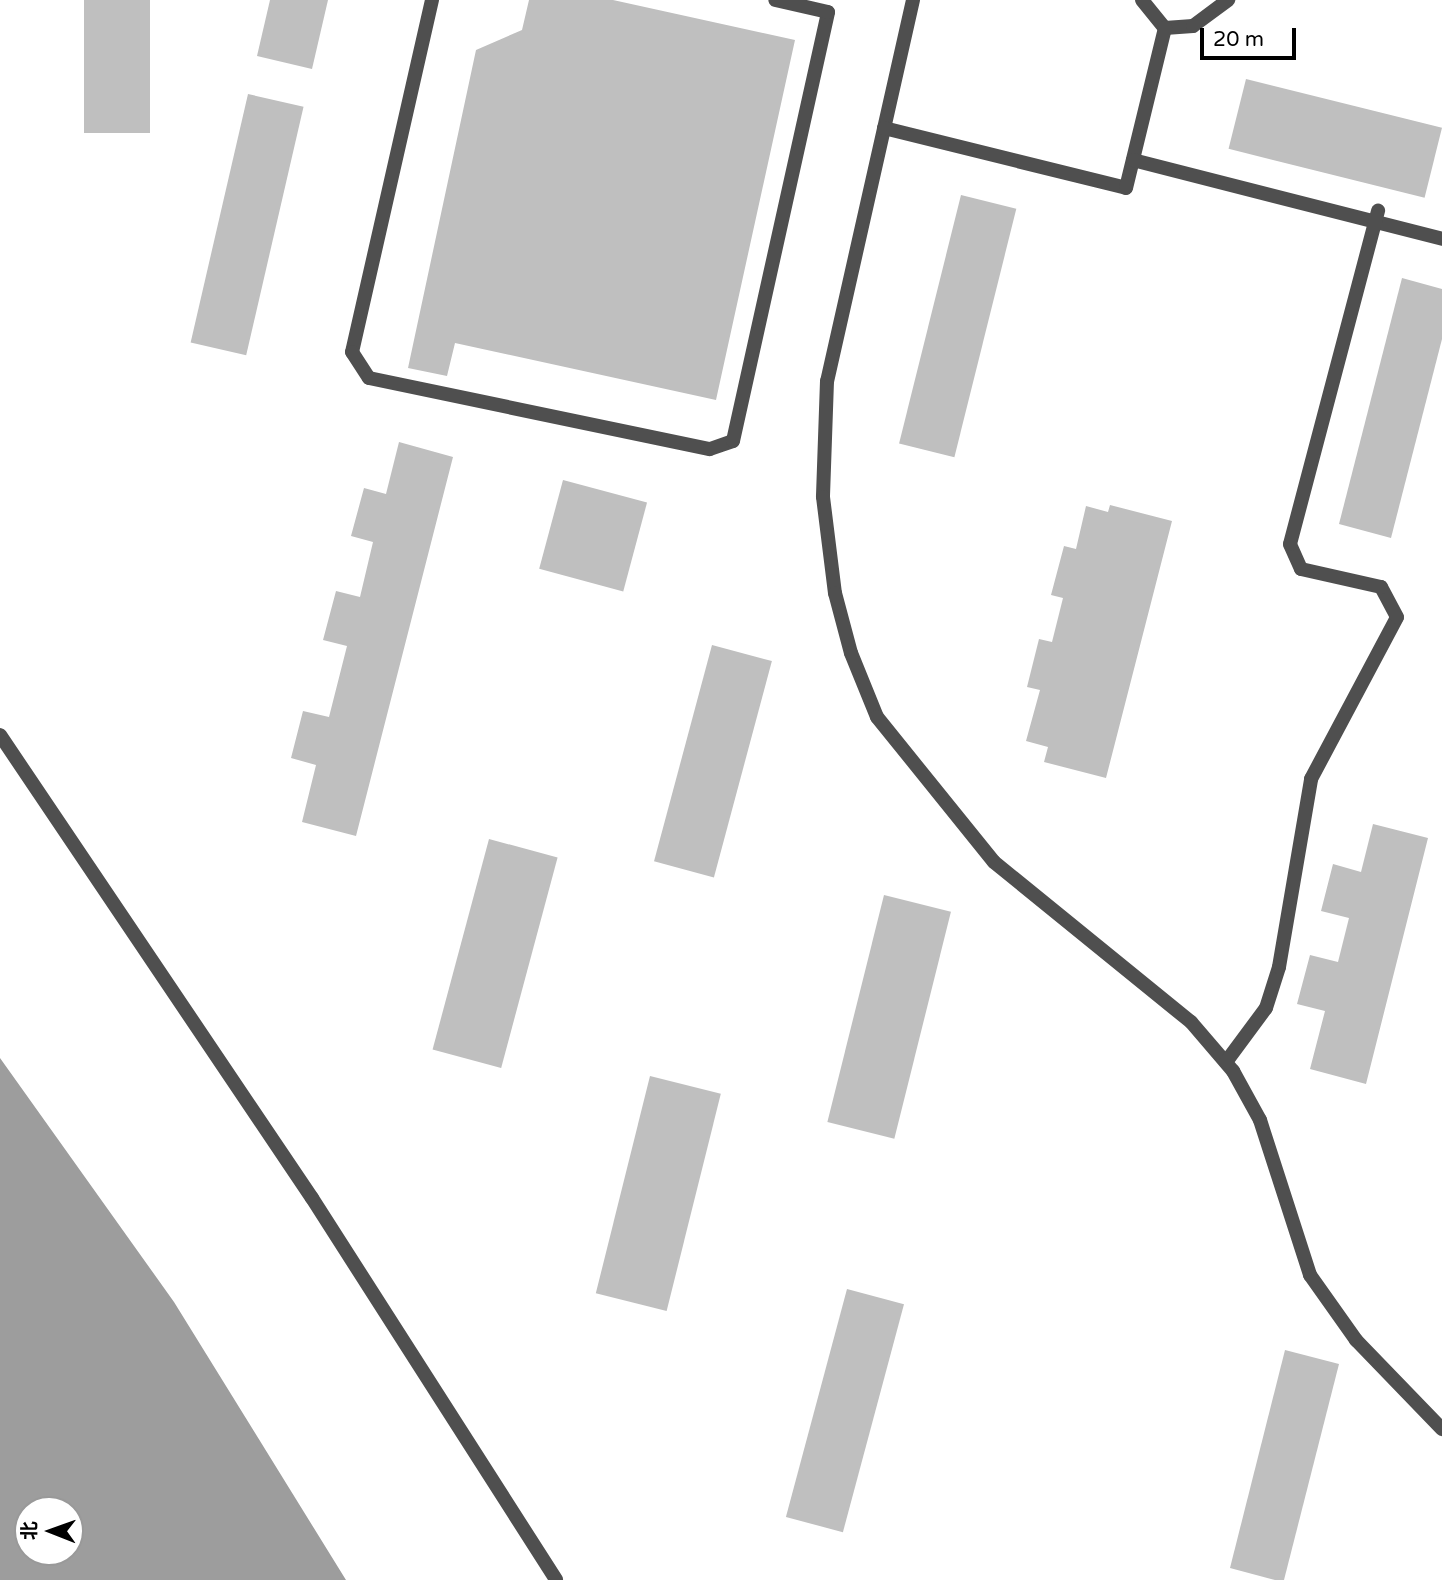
<!DOCTYPE html>
<html>
<head>
<meta charset="utf-8">
<style>
	body { margin:0 }
	#map { position:relative; width:1442px; height:1580px; overflow:hidden; background:#fff; font-family:"Varela Round","Noto Sans SC",sans-serif }
	div>[style] { position:absolute }
	.water>* { inset:0; background:#9d9d9d }
	.building>* { inset:0; background:#bfbfbf; transform-origin:0 0 }
	.lane>* { height:14px; margin:-7px; padding:0 7px; transform-origin:7px; border-radius:7px; background:#4f4f4f }
	.street>* { height:14px; margin:-7px; padding:0 7px; transform-origin:7px; border-radius:7px; background:#4f4f4f }
	span { translate:-50% -50%; white-space:nowrap; text-align:center; line-height:1.15; -webkit-text-stroke:5px #fff; paint-order:stroke }
	.north { position:absolute; left:14px; top:1496px; width:70px; height:70px; box-sizing:border-box; background:#fff; border:2px solid #999; border-radius:50%; rotate:271deg; font-size:19px; font-weight:700; line-height:28px; text-align:center; color:#000 }
	.north::after { content:''; display:block; margin:auto; width:24px; height:32px; background:#000; clip-path:polygon(50% 0,100% 100%,50% 72%,0 100%) }
	.scale { position:absolute; left:1200px; top:28px; width:96px; height:32px; box-sizing:border-box; border:4px solid #000; border-top:0; padding-left:9px; font-size:21px; line-height:24px; white-space:nowrap; color:#000; -webkit-text-stroke:5px #fff; paint-order:stroke }
</style>
</head>
<body>
<div id="map">
	<div class="water">
		<i style="clip-path:polygon(evenodd,0 1058px,174px 1302px,346px 1580px,0 1580px,0 1058px,28px 1510px,70px 1510px,70px 1552px,28px 1552px,28px 1510px)"></i>
	</div>
	<div class="building">
		<i style="left:84px;top:0;width:66px;height:133px"></i>
		<i style="clip-path:polygon(270px 0,328px 0,312px 69px,257px 56px)"></i>
		<i style="clip-path:polygon(529px 0,613px 0,795px 40px,716px 400px,455px 343px,447px 376px,408px 368px,476px 50px,522px 30px)"></i>
		<i style="left:1246px;top:79px;width:202px;height:72px;rotate:14deg"></i>
		<i style="left:248px;top:94px;width:57px;height:255px;rotate:13deg"></i>
		<i style="left:961px;top:195px;width:57px;height:256px;rotate:14deg"></i>
		<i style="clip-path:polygon(1402px 278px,1442px 289px,1442px 339px,1391px 538px,1339px 524px)"></i>
		<i style="clip-path:polygon(399px 442px,453px 457px,356px 836px,302px 822px,316px 765px,291px 758px,303px 711px,329px 717px,347px 646px,323px 640px,336px 591px,360px 597px,373px 542px,351px 536px,364px 488px,386px 494px)"></i>
		<i style="left:563px;top:480px;width:87px;height:92px;rotate:15deg"></i>
		<i style="clip-path:polygon(1110px 505px,1172px 521px,1106px 778px,1044px 762px,1048px 747px,1026px 741px,1040px 690px,1027px 687px,1039px 639px,1052px 642px,1063px 598px,1051px 595px,1064px 546px,1076px 549px,1086px 506px,1108px 512px)"></i>
		<i style="left:712px;top:645px;width:62px;height:224px;rotate:15deg"></i>
		<i style="clip-path:polygon(1373px 824px,1428px 838px,1366px 1084px,1310px 1069px,1325px 1011px,1297px 1004px,1310px 955px,1338px 962px,1349px 918px,1321px 911px,1333px 864px,1361px 872px)"></i>
		<i style="left:489px;top:839px;width:71px;height:218px;rotate:15deg"></i>
		<i style="left:884px;top:895px;width:69px;height:234px;rotate:14deg"></i>
		<i style="left:650px;top:1076px;width:73px;height:224px;rotate:14deg"></i>
		<i style="left:847px;top:1289px;width:59px;height:236px;rotate:15deg"></i>
		<i style="clip-path:polygon(1285px 1350px,1339px 1364px,1284px 1580px,1275px 1580px,1230px 1568px)"></i>
	</div>
	<div class="lane">
		<i style="left:432px;top:0;width:361px;rotate:102.8deg"></i>
		<i style="left:352px;top:352px;width:31px;rotate:57deg"></i>
		<i style="left:369px;top:378px;width:348px;rotate:11.8deg"></i>
		<i style="left:710px;top:449px;width:24px;rotate:-19deg"></i>
		<i style="left:733px;top:441px;width:439px;rotate:-77.5deg"></i>
		<i style="left:828px;top:12px;width:54px;rotate:-167.2deg"></i>
		<i style="left:913px;top:0;width:391px;rotate:102.7deg"></i>
		<i style="left:827px;top:381px;width:116px;rotate:92deg"></i>
		<i style="left:823px;top:497px;width:97px;rotate:82.9deg"></i>
		<i style="left:835px;top:593px;width:62px;rotate:75.1deg"></i>
		<i style="left:851px;top:653px;width:69px;rotate:67.9deg"></i>
		<i style="left:877px;top:717px;width:186px;rotate:51.1deg"></i>
		<i style="left:994px;top:862px;width:254px;rotate:39.1deg"></i>
		<i style="left:1191px;top:1022px;width:65px;rotate:49.4deg"></i>
		<i style="left:1233px;top:1071px;width:56px;rotate:61.1deg"></i>
		<i style="left:1260px;top:1120px;width:163px;rotate:72.1deg"></i>
		<i style="left:1310px;top:1275px;width:80px;rotate:54.7deg"></i>
		<i style="left:1356px;top:1340px;width:124px;rotate:46deg"></i>
		<i style="left:1142px;top:0;width:36px;rotate:51deg"></i>
		<i style="left:1165px;top:28px;width:28px;rotate:-4deg"></i>
		<i style="left:1193px;top:26px;width:44px;rotate:-36.6deg"></i>
		<i style="left:884px;top:128px;width:249px;rotate:13.9deg"></i>
		<i style="left:1126px;top:188px;width:165px;rotate:-76.3deg"></i>
		<i style="left:1133px;top:160px;width:319px;rotate:14.3deg"></i>
		<i style="left:1226px;top:1062px;width:67px;rotate:-53.5deg"></i>
		<i style="left:1266px;top:1008px;width:43px;rotate:-72.4deg"></i>
		<i style="left:1279px;top:967px;width:191px;rotate:-80.3deg"></i>
		<i style="left:1311px;top:779px;width:183px;rotate:-62deg"></i>
		<i style="left:1397px;top:617px;width:34px;rotate:-118deg"></i>
		<i style="left:1381px;top:587px;width:82px;rotate:-167.3deg"></i>
		<i style="left:1301px;top:569px;width:27px;rotate:-114deg"></i>
		<i style="left:1290px;top:544px;width:345px;rotate:-75.2deg"></i>
	</div>
	<div class="street">
		<i style="left:0;top:735px;width:558px;rotate:56.03deg"></i>
		<i style="left:312px;top:1198px;width:453px;rotate:57.4deg"></i>
	</div>
	<div class="north">北</div>
	<div class="scale">20 m</div>
</div>
</body>
</html>
